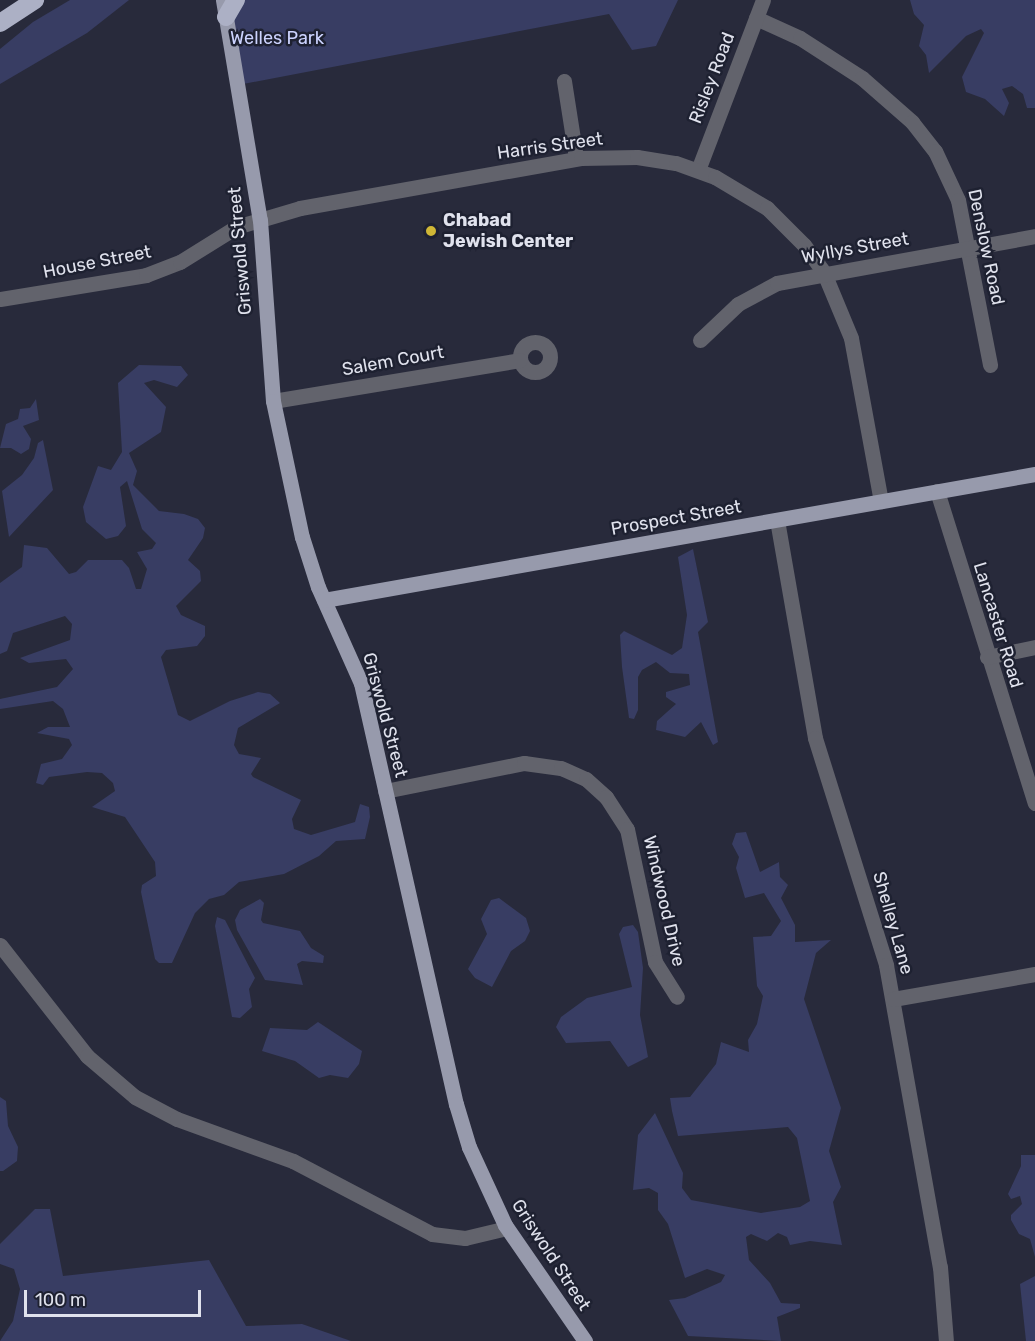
<!DOCTYPE html>
<html>
<head>
<meta charset="utf-8">
<style>
	body { margin:0 }
	#map { position:relative; width:1035px; height:1341px; overflow:hidden; background:#282a3b; font-family:Rubik,sans-serif }
	div>[style] { position:absolute }
	.green>* { inset:0; background:#383d63 }
	.minor>* { height:15px; margin:-7.5px; padding:0 7.5px; transform-origin:7.5px; border-radius:7.5px; background:#62636c }
	.minor>.ring { margin:-7.5px; padding:0; box-sizing:content-box; background:none; border:15px solid #62636c; border-radius:50% }
	.major>* { height:15px; margin:-7.5px; padding:0 7.5px; transform-origin:7.5px; border-radius:7.5px; background:#979aac }
	.highway>* { height:18px; margin:-9px; padding:0 9px; transform-origin:9px; border-radius:9px; background:#acb0c5 }
	.dots>* { width:16px; height:16px; translate:-50% -50%; box-sizing:border-box; border:3px solid #1e2131; border-radius:50% }
	span { translate:-50% -50%; white-space:nowrap; text-align:center; line-height:1.15; -webkit-text-stroke:5px #1e2131; paint-order:stroke }
	.park-label { font-size:18px; color:#ccd3fe }
	.street-label { font-size:18px; color:#e0e2ed }
	.poi-label { font-size:18px; color:#e0e2ed; font-weight:700 }
	.left { translate:0 -50%; text-align:left }
	.scale { position:absolute; left:24px; top:1290px; width:177px; height:27px; box-sizing:border-box; border:3px solid #e0e2ed; border-top:0; padding-left:8px; font-size:18px; line-height:21px; white-space:nowrap; color:#e0e2ed; -webkit-text-stroke:4px #1e2131; paint-order:stroke }
</style>
</head>
<body>
<div id="map">
	<div class="green">
		<i style="clip-path:polygon(70px 0,129px 0,87px 33px,0 84px,0 49px,33px 22px)"></i>
		<i style="clip-path:polygon(242px 0,678px 0,656px 46px,632px 50px,609px 14px,243px 84px,232px 17px)"></i>
		<i style="clip-path:polygon(910px 0,1035px 0,1035px 108px,1027px 108px,1023px 94px,1012px 86px,1002px 89px,1009px 103px,1004px 116px,985px 99px,966px 92px,962px 77px,984px 33px,981px 29px,966px 36px,929px 73px,926px 55px,919px 46px,924px 25px,914px 14px)"></i>
		<i style="clip-path:polygon(139px 365px,181px 366px,188px 375px,177px 387px,154px 380px,144px 383px,166px 407px,161px 432px,129px 453px,137px 471px,133px 485px,159px 511px,184px 514px,198px 519px,205px 528px,203px 538px,188px 560px,200px 571px,201px 581px,176px 606px,181px 615px,205px 626px,205px 636px,197px 646px,166px 650px,161px 657px,178px 715px,190px 721px,230px 701px,258px 692px,270px 694px,280px 703px,238px 728px,234px 745px,239px 754px,261px 758px,251px 774px,253px 777px,301px 800px,292px 819px,294px 829px,311px 835px,355px 822px,360px 804px,369px 807px,370px 817px,365px 839px,336px 841px,319px 856px,284px 874px,239px 882px,224px 895px,209px 899px,195px 913px,172px 963px,159px 963px,155px 959px,141px 892px,142px 885px,156px 876px,155px 862px,125px 817px,92px 807px,115px 791px,113px 783px,102px 773px,87px 772px,49px 777px,43px 785px,36px 783px,41px 764px,62px 759px,72px 745px,69px 739px,37px 733px,48px 727px,70px 727px,63px 709px,53px 701px,0 709px,0 699px,57px 687px,73px 669px,66px 659px,29px 663px,20px 658px,70px 640px,72px 624px,65px 616px,13px 633px,7px 651px,0 654px,0 583px,22px 567px,24px 545px,47px 548px,69px 574px,76px 572px,88px 560px,122px 560px,129px 568px,136px 589px,141px 589px,147px 569px,137px 552px,152px 549px,156px 543px,142px 529px,127px 481px,120px 487px,126px 526px,118px 536px,106px 539px,86px 522px,83px 507px,98px 466px,111px 470px,122px 452px,118px 383px)"></i>
		<i style="clip-path:polygon(36px 399px,39px 420px,23px 426px,31px 439px,29px 449px,21px 454px,11px 448px,0 448px,6px 424px,18px 419px,20px 409px,30px 408px)"></i>
		<i style="clip-path:polygon(43px 440px,53px 490px,9px 537px,2px 491px,22px 475px,34px 458px,38px 443px)"></i>
		<i style="clip-path:polygon(693px 549px,708px 622px,698px 632px,718px 742px,713px 745px,701px 722px,685px 737px,656px 730px,657px 721px,676px 704px,666px 697px,666px 692px,690px 685px,689px 674px,670px 673px,656px 662px,642px 670px,638px 677px,638px 710px,634px 719px,629px 718px,622px 667px,620px 635px,624px 631px,672px 655px,682px 648px,687px 615px,678px 557px)"></i>
		<i style="clip-path:polygon(746px 832px,760px 872px,779px 862px,780px 877px,788px 885px,781px 898px,795px 925px,795px 942px,831px 940px,816px 953px,804px 999px,841px 1108px,829px 1151px,841px 1187px,833px 1202px,842px 1245px,810px 1241px,790px 1245px,787px 1237px,778px 1233px,767px 1241px,751px 1234px,746px 1237px,749px 1260px,770px 1283px,781px 1303px,800px 1304px,800px 1308px,777px 1317px,781px 1341px,688px 1336px,669px 1300px,685px 1298px,721px 1282px,725px 1275px,707px 1269px,685px 1278px,668px 1224px,658px 1210px,658px 1193px,649px 1188px,633px 1190px,638px 1135px,655px 1113px,683px 1173px,682px 1188px,691px 1200px,761px 1213px,800px 1207px,810px 1201px,797px 1138px,788px 1127px,678px 1136px,672px 1111px,670px 1098px,690px 1097px,716px 1064px,721px 1042px,749px 1052px,748px 1040px,757px 1024px,763px 996px,757px 986px,753px 937px,771px 936px,781px 921px,764px 893px,745px 898px,736px 868px,739px 857px,732px 844px,736px 833px)"></i>
		<i style="clip-path:polygon(499px 898px,526px 918px,530px 931px,525px 941px,511px 951px,492px 987px,475px 978px,468px 969px,487px 934px,481px 919px,491px 900px)"></i>
		<i style="clip-path:polygon(260px 899px,264px 903px,261px 920px,263px 923px,300px 931px,311px 948px,324px 956px,323px 963px,302px 961px,297px 964px,303px 985px,265px 980px,237px 930px,235px 920px,240px 910px)"></i>
		<i style="clip-path:polygon(217px 917px,225px 920px,255px 978px,249px 989px,252px 1007px,240px 1018px,232px 1017px,215px 926px)"></i>
		<i style="clip-path:polygon(633px 925px,638px 932px,643px 968px,640px 1015px,648px 1057px,628px 1067px,610px 1041px,566px 1043px,556px 1027px,561px 1017px,587px 998px,632px 987px,619px 934px,623px 927px)"></i>
		<i style="clip-path:polygon(318px 1022px,362px 1051px,359px 1064px,348px 1078px,330px 1075px,319px 1078px,295px 1061px,262px 1051px,270px 1028px,307px 1030px)"></i>
		<i style="clip-path:polygon(0 1097px,6px 1101px,8px 1126px,18px 1147px,17px 1161px,3px 1171px,0 1171px)"></i>
		<i style="clip-path:polygon(1021px 1155px,1035px 1155px,1035px 1257px,1030px 1239px,1019px 1234px,1011px 1220px,1011px 1215px,1022px 1204px,1020px 1196px,1011px 1199px,1008px 1194px,1021px 1166px)"></i>
		<i style="clip-path:polygon(35px 1209px,50px 1209px,63px 1276px,209px 1260px,246px 1326px,302px 1324px,351px 1341px,0 1341px,13px 1321px,20px 1289px,14px 1269px,0 1264px,0 1244px)"></i>
		<i style="clip-path:polygon(1035px 1276px,1035px 1341px,1026px 1341px,1020px 1284px)"></i>
	</div>
	<div class="minor">
		<i style="left:756px;top:18px;width:48px;rotate:24.4deg"></i>
		<i style="left:800px;top:38px;width:74px;rotate:32.8deg"></i>
		<i style="left:862px;top:78px;width:67px;rotate:41.3deg"></i>
		<i style="left:912px;top:122px;width:37px;rotate:52deg"></i>
		<i style="left:935px;top:151px;width:54px;rotate:64.9deg"></i>
		<i style="left:958px;top:200px;width:168px;rotate:79deg"></i>
		<i style="left:564px;top:81px;width:78px;rotate:81.1deg"></i>
		<i style="left:698px;top:170px;width:182px;rotate:-69.1deg"></i>
		<i style="left:0;top:299px;width:148px;rotate:-9.3deg"></i>
		<i style="left:146px;top:275px;width:36px;rotate:-21deg"></i>
		<i style="left:180px;top:262px;width:66px;rotate:-32deg"></i>
		<i style="left:236px;top:227px;width:67px;rotate:-16.5deg"></i>
		<i style="left:300px;top:208px;width:285px;rotate:-10.1deg"></i>
		<i style="left:581px;top:158px;width:56px;rotate:-1deg"></i>
		<i style="left:637px;top:157px;width:39px;rotate:9deg"></i>
		<i style="left:676px;top:163px;width:41px;rotate:19.7deg"></i>
		<i style="left:715px;top:177px;width:61px;rotate:30.8deg"></i>
		<i style="left:767px;top:208px;width:52px;rotate:45deg"></i>
		<i style="left:804px;top:245px;width:34px;rotate:54deg"></i>
		<i style="left:824px;top:273px;width:70px;rotate:67.4deg"></i>
		<i style="left:851px;top:338px;width:166px;rotate:79.6deg"></i>
		<i style="left:700px;top:340px;width:52px;rotate:-43.5deg"></i>
		<i style="left:738px;top:304px;width:44px;rotate:-28.3deg"></i>
		<i style="left:777px;top:283px;width:262px;rotate:-10.3deg"></i>
		<i class="ring" style="left:520px;top:342px;width:15px;height:15px"></i>
		<i style="left:273px;top:401px;width:250px;rotate:-9.4deg"></i>
		<i style="left:937px;top:491px;width:327px;rotate:72.6deg"></i>
		<i style="left:777px;top:520px;width:221px;rotate:80.1deg"></i>
		<i style="left:815px;top:738px;width:238px;rotate:72.6deg"></i>
		<i style="left:886px;top:965px;width:307px;rotate:79.9deg"></i>
		<i style="left:940px;top:1267px;width:74px;rotate:85.4deg"></i>
		<i style="left:987px;top:657px;width:49px;rotate:-11.8deg"></i>
		<i style="left:385px;top:791px;width:142px;rotate:-11.4deg"></i>
		<i style="left:524px;top:763px;width:37px;rotate:8deg"></i>
		<i style="left:561px;top:768px;width:27px;rotate:24deg"></i>
		<i style="left:586px;top:779px;width:27px;rotate:42deg"></i>
		<i style="left:606px;top:797px;width:38px;rotate:57deg"></i>
		<i style="left:627px;top:829px;width:136px;rotate:78.1deg"></i>
		<i style="left:655px;top:962px;width:41px;rotate:57.8deg"></i>
		<i style="left:0;top:945px;width:141px;rotate:51.9deg"></i>
		<i style="left:87px;top:1056px;width:63px;rotate:40.5deg"></i>
		<i style="left:135px;top:1097px;width:47px;rotate:27.6deg"></i>
		<i style="left:177px;top:1119px;width:123px;rotate:19.9deg"></i>
		<i style="left:293px;top:1161px;width:157px;rotate:27.7deg"></i>
		<i style="left:432px;top:1234px;width:33px;rotate:7deg"></i>
		<i style="left:465px;top:1238px;width:43px;rotate:-13.4deg"></i>
		<i style="left:893px;top:999px;width:144px;rotate:-10deg"></i>
	</div>
	<div class="major">
		<i style="left:223px;top:0;width:223px;rotate:80.5deg"></i>
		<i style="left:260px;top:220px;width:181px;rotate:85.9deg"></i>
		<i style="left:273px;top:401px;width:139px;rotate:78deg"></i>
		<i style="left:302px;top:537px;width:52px;rotate:72.3deg"></i>
		<i style="left:318px;top:587px;width:105px;rotate:65.9deg"></i>
		<i style="left:361px;top:683px;width:432px;rotate:77.3deg"></i>
		<i style="left:456px;top:1104px;width:45px;rotate:73.2deg"></i>
		<i style="left:469px;top:1147px;width:86px;rotate:65.2deg"></i>
		<i style="left:505px;top:1225px;width:141px;rotate:55.4deg"></i>
		<i style="left:324px;top:600px;width:722px;rotate:-10.05deg"></i>
	</div>
	<div class="highway">
		<i style="left:226px;top:17px;width:20px;rotate:-60deg"></i>
		<i style="left:0;top:23px;width:42px;rotate:-33.3deg"></i>
	</div>
	<div class="dots">
		<i style="left:431px;top:231px;background:#d0b736"></i>
	</div>
	<div class="park-label">
		<span style="left:277px;top:38px">Welles Park</span>
	</div>
	<div class="street-label">
		<span style="left:712px;top:78px;rotate:-69deg">Risley Road</span>
		<span style="left:550px;top:146px;rotate:-8deg">Harris Street</span>
		<span style="left:986px;top:247px;rotate:78deg">Denslow Road</span>
		<span style="left:855px;top:248px;rotate:-10deg">Wyllys Street</span>
		<span style="left:240px;top:251px;rotate:-95deg">Griswold Street</span>
		<span style="left:97px;top:262px;rotate:-11deg">House Street</span>
		<span style="left:393px;top:361px;rotate:-10deg">Salem Court</span>
		<span style="left:676px;top:518px;rotate:-10deg">Prospect Street</span>
		<span style="left:998px;top:625px;rotate:73deg">Lancaster Road</span>
		<span style="left:385px;top:715px;rotate:75deg">Griswold Street</span>
		<span style="left:664px;top:901px;rotate:77deg">Windwood Drive</span>
		<span style="left:893px;top:923px;rotate:74deg">Shelley Lane</span>
		<span style="left:551px;top:1255px;rotate:57deg">Griswold Street</span>
	</div>
	<div class="poi-label">
		<span class="left" style="left:443px;top:231px">Chabad<br>Jewish Center</span>
	</div>
	<div class="scale">100 m</div>
</div>
</body>
</html>
